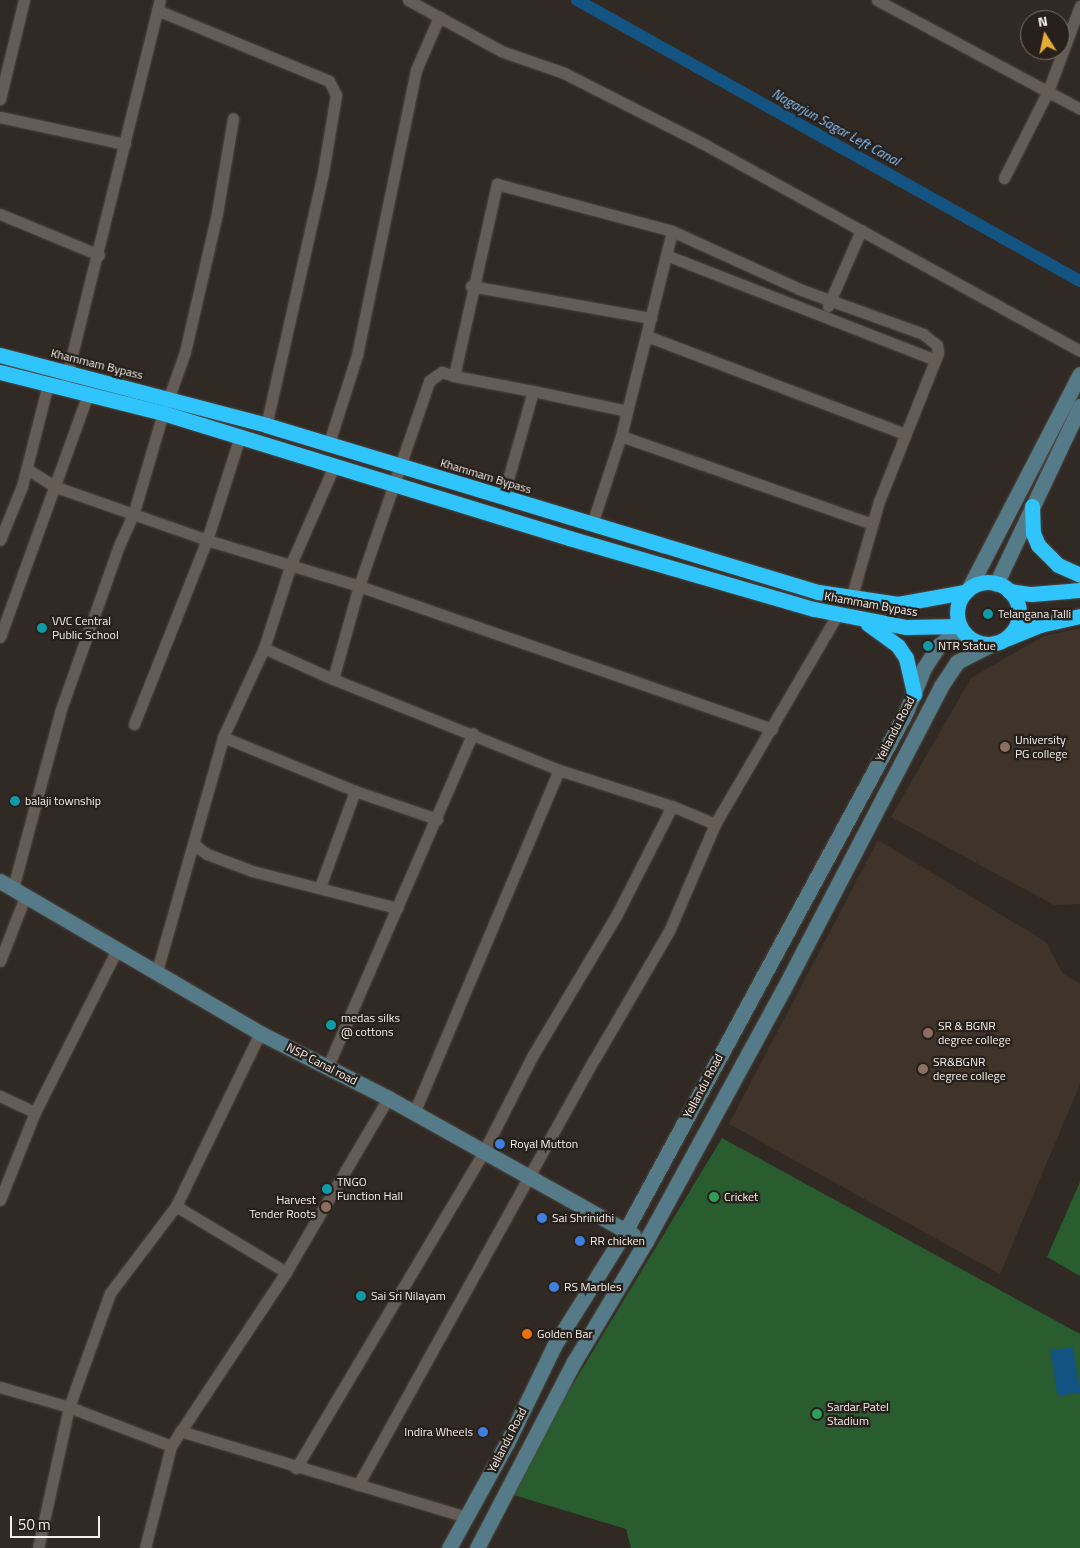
<!DOCTYPE html>
<html>
<head>
<meta charset="utf-8">
<style>
	body { margin:0 }
	#map { position:relative; width:1080px; height:1548px; overflow:hidden; background:#312a24; font-family:"Titillium Web",sans-serif }
	div>[style] { position:absolute }
	.built>* { inset:0; background:#40332a }
	.green>* { inset:0; background:#295c2f }
	.water>* { inset:0; background:#135482; transform-origin:0 0 }
	.canal>* { height:12px; margin:-6px; padding:0 6px; transform-origin:6px; border-radius:6px; background:#135482 }
	.roads { filter:drop-shadow(0 0 1px #4e4742) drop-shadow(0 0 1px #4e4742) }
	.street>* { height:11px; margin:-5.5px; padding:0 5.5px; transform-origin:5.5px; border-radius:5.5px; background:#655c56 }
	.secondary>* { height:15px; margin:-7.5px; padding:0 7.5px; transform-origin:7.5px; border-radius:7.5px; background:#557b88 }
	.highway>* { height:15px; margin:-7.5px; padding:0 7.5px; transform-origin:7.5px; border-radius:7.5px; background:#2fc4fc }
	.highway>.ring { margin:-7.5px; padding:0; box-sizing:content-box; background:none; border:15px solid #2fc4fc; border-radius:50% }
	.dots>* { width:14px; height:14px; translate:-50% -50%; box-sizing:border-box; border:2px solid #27201b; border-radius:50% }
	span { translate:-50% -50%; white-space:nowrap; text-align:center; line-height:1.15; -webkit-text-stroke:4.5px #27201b; paint-order:stroke }
	.street-label { font-size:12px; color:#f4efeb }
	.poi-label { font-size:12px; color:#f4efeb }
	.left { translate:0 -50%; text-align:left }
	.right { translate:-100% -50%; text-align:right }
	.water-label { font-size:14px; color:#85c6fc; font-style:italic }
	.north { position:absolute; left:1020px; top:10px; width:50px; height:50px; box-sizing:border-box; background:#27201b; border:1px solid #79736e; border-radius:50%; rotate:350deg; font-size:14px; font-weight:700; line-height:20px; text-align:center; color:#f4efeb }
	.north::after { content:''; display:block; margin:auto; width:18px; height:22px; background:#e7ac36; clip-path:polygon(50% 0,100% 100%,50% 72%,0 100%) }
	.scale { position:absolute; left:10px; top:1516px; width:90px; height:22px; box-sizing:border-box; border:2px solid #f4efeb; border-top:0; padding-left:6px; font-size:15px; line-height:18px; white-space:nowrap; color:#f4efeb; -webkit-text-stroke:4px #27201b; paint-order:stroke }
</style>
</head>
<body>
<div id="map">
	<div class="built">
		<i style="clip-path:polygon(1080px 628px,1080px 904px,1054px 905px,891px 817px,971px 678px,1044px 636px)"></i>
		<i style="clip-path:polygon(878px 840px,1046px 942px,1063px 974px,1080px 983px,1080px 1084px,1000px 1274px,729px 1124px)"></i>
	</div>
	<div class="green">
		<i style="clip-path:polygon(722px 1138px,1080px 1334px,1080px 1548px,631px 1548px,626px 1529px,507px 1493px)"></i>
		<i style="clip-path:polygon(1080px 1182px,1080px 1276px,1047px 1257px)"></i>
	</div>
	<div class="water">
		<i style="left:1073px;top:1347px;width:46px;height:23px;rotate:81deg"></i>
	</div>
	<div class="canal">
		<i style="left:577px;top:0;width:576px;rotate:29.19deg"></i>
	</div>
	<div class="roads">
		<div class="street">
			<i style="left:408px;top:0;width:106px;rotate:28.7deg"></i>
			<i style="left:501px;top:51px;width:67px;rotate:19.2deg"></i>
			<i style="left:564px;top:73px;width:155px;rotate:26.9deg"></i>
			<i style="left:702px;top:143px;width:431px;rotate:28.8deg"></i>
			<i style="left:877px;top:0;width:230px;rotate:28.2deg"></i>
			<i style="left:157px;top:10px;width:186px;rotate:22.4deg"></i>
			<i style="left:329px;top:81px;width:16px;rotate:63deg"></i>
			<i style="left:336px;top:95px;width:79px;rotate:99.5deg"></i>
			<i style="left:323px;top:173px;width:258px;rotate:102.7deg"></i>
			<i style="left:0;top:99px;width:102px;rotate:-76.4deg"></i>
			<i style="left:0;top:117px;width:128px;rotate:12.2deg"></i>
			<i style="left:1004px;top:178px;width:97px;rotate:-63.2deg"></i>
			<i style="left:1048px;top:91px;width:91px;rotate:-69.4deg"></i>
			<i style="left:0;top:214px;width:107px;rotate:22.5deg"></i>
			<i style="left:666px;top:255px;width:289px;rotate:21.3deg"></i>
			<i style="left:471px;top:286px;width:183px;rotate:10.1deg"></i>
			<i style="left:828px;top:306px;width:83px;rotate:-66.5deg"></i>
			<i style="left:647px;top:336px;width:276px;rotate:20.8deg"></i>
			<i style="left:454px;top:376px;width:80px;rotate:10.8deg"></i>
			<i style="left:66px;top:379px;width:390px;rotate:-76.1deg"></i>
			<i style="left:169px;top:397px;width:48px;rotate:-70.4deg"></i>
			<i style="left:185px;top:352px;width:143px;rotate:-77deg"></i>
			<i style="left:217px;top:213px;width:96px;rotate:-80.4deg"></i>
			<i style="left:621px;top:436px;width:266px;rotate:19.3deg"></i>
			<i style="left:328px;top:446px;width:96px;rotate:-72.3deg"></i>
			<i style="left:357px;top:355px;width:291px;rotate:-78.3deg"></i>
			<i style="left:416px;top:70px;width:58px;rotate:-66.5deg"></i>
			<i style="left:27px;top:469px;width:34px;rotate:32deg"></i>
			<i style="left:56px;top:487px;width:160px;rotate:19.3deg"></i>
			<i style="left:207px;top:540px;width:159px;rotate:16.8deg"></i>
			<i style="left:359px;top:586px;width:437px;rotate:19.1deg"></i>
			<i style="left:503px;top:497px;width:110px;rotate:-74.2deg"></i>
			<i style="left:533px;top:391px;width:96px;rotate:12deg"></i>
			<i style="left:592px;top:524px;width:93px;rotate:-71.8deg"></i>
			<i style="left:621px;top:436px;width:211px;rotate:-76deg"></i>
			<i style="left:672px;top:231px;width:140px;rotate:24.5deg"></i>
			<i style="left:799px;top:289px;width:132px;rotate:19.9deg"></i>
			<i style="left:923px;top:334px;width:18px;rotate:38deg"></i>
			<i style="left:937px;top:345px;width:8px;rotate:83deg"></i>
			<i style="left:938px;top:353px;width:159px;rotate:111.7deg"></i>
			<i style="left:879px;top:501px;width:102px;rotate:105.9deg"></i>
			<i style="left:0;top:540px;width:58px;rotate:-67.8deg"></i>
			<i style="left:22px;top:486px;width:105px;rotate:-75.7deg"></i>
			<i style="left:0;top:637px;width:258px;rotate:-70.1deg"></i>
			<i style="left:264px;top:648px;width:76px;rotate:24.2deg"></i>
			<i style="left:333px;top:679px;width:244px;rotate:21.9deg"></i>
			<i style="left:559px;top:770px;width:119px;rotate:17.7deg"></i>
			<i style="left:672px;top:806px;width:47px;rotate:22.7deg"></i>
			<i style="left:333px;top:679px;width:97px;rotate:-74.4deg"></i>
			<i style="left:359px;top:586px;width:217px;rotate:-71.1deg"></i>
			<i style="left:429px;top:381px;width:16px;rotate:-35deg"></i>
			<i style="left:442px;top:372px;width:13px;rotate:18deg"></i>
			<i style="left:454px;top:376px;width:197px;rotate:-77.4deg"></i>
			<i style="left:497px;top:184px;width:181px;rotate:15deg"></i>
			<i style="left:134px;top:724px;width:198px;rotate:-68.4deg"></i>
			<i style="left:207px;top:540px;width:109px;rotate:-72.4deg"></i>
			<i style="left:223px;top:737px;width:143px;rotate:22.2deg"></i>
			<i style="left:355px;top:791px;width:87px;rotate:18.9deg"></i>
			<i style="left:195px;top:845px;width:15px;rotate:37deg"></i>
			<i style="left:207px;top:854px;width:48px;rotate:20.7deg"></i>
			<i style="left:252px;top:871px;width:150px;rotate:14.3deg"></i>
			<i style="left:320px;top:887px;width:102px;rotate:-70deg"></i>
			<i style="left:13px;top:888px;width:182px;rotate:-75deg"></i>
			<i style="left:60px;top:712px;width:174px;rotate:-70.5deg"></i>
			<i style="left:118px;top:548px;width:39px;rotate:-66deg"></i>
			<i style="left:134px;top:512px;width:103px;rotate:-73.7deg"></i>
			<i style="left:0;top:961px;width:69px;rotate:-68.7deg"></i>
			<i style="left:157px;top:971px;width:243px;rotate:-74.2deg"></i>
			<i style="left:223px;top:737px;width:98px;rotate:-65.3deg"></i>
			<i style="left:264px;top:648px;width:88px;rotate:-72.2deg"></i>
			<i style="left:291px;top:564px;width:107px;rotate:-66.3deg"></i>
			<i style="left:328px;top:1066px;width:363px;rotate:-66.5deg"></i>
			<i style="left:0;top:1096px;width:38px;rotate:25deg"></i>
			<i style="left:414px;top:1113px;width:372px;rotate:-67.1deg"></i>
			<i style="left:0;top:1200px;width:95px;rotate:-68.3deg"></i>
			<i style="left:35px;top:1112px;width:184px;rotate:-63.2deg"></i>
			<i style="left:176px;top:1206px;width:128px;rotate:31deg"></i>
			<i style="left:0;top:1387px;width:72px;rotate:16.2deg"></i>
			<i style="left:69px;top:1407px;width:109px;rotate:20.9deg"></i>
			<i style="left:180px;top:1431px;width:299px;rotate:16.7deg"></i>
			<i style="left:296px;top:1468px;width:369px;rotate:-59.3deg"></i>
			<i style="left:484px;top:1151px;width:108px;rotate:-63deg"></i>
			<i style="left:533px;top:1055px;width:162px;rotate:-59.2deg"></i>
			<i style="left:616px;top:916px;width:123px;rotate:-63deg"></i>
			<i style="left:358px;top:1485px;width:488px;rotate:-61deg"></i>
			<i style="left:595px;top:1058px;width:147px;rotate:-59.8deg"></i>
			<i style="left:669px;top:931px;width:116px;rotate:-66.7deg"></i>
			<i style="left:715px;top:824px;width:242px;rotate:-59.7deg"></i>
			<i style="left:38px;top:1548px;width:144px;rotate:-77.6deg"></i>
			<i style="left:69px;top:1407px;width:121px;rotate:-70.2deg"></i>
			<i style="left:110px;top:1293px;width:109px;rotate:-52.8deg"></i>
			<i style="left:176px;top:1206px;width:192px;rotate:-64.1deg"></i>
			<i style="left:145px;top:1548px;width:105px;rotate:-75.7deg"></i>
			<i style="left:171px;top:1446px;width:209px;rotate:-56.5deg"></i>
			<i style="left:286px;top:1272px;width:202px;rotate:-59.6deg"></i>
		</div>
		<div class="secondary">
			<i style="left:996px;top:584px;width:197px;rotate:-64.7deg"></i>
			<i style="left:968px;top:590px;width:243px;rotate:-62.6deg"></i>
			<i style="left:0;top:881px;width:301px;rotate:30.3deg"></i>
			<i style="left:260px;top:1033px;width:144px;rotate:26.9deg"></i>
			<i style="left:388px;top:1098px;width:281px;rotate:29.2deg"></i>
			<i style="left:449px;top:1548px;width:120px;rotate:-61.1deg"></i>
			<i style="left:507px;top:1443px;width:108px;rotate:-64.1deg"></i>
			<i style="left:554px;top:1346px;width:134px;rotate:-58.1deg"></i>
			<i style="left:625px;top:1232px;width:591px;rotate:-61.61deg"></i>
			<i style="left:906px;top:712px;width:48px;rotate:-67.8deg"></i>
			<i style="left:924px;top:668px;width:27px;rotate:-57deg"></i>
			<i style="left:939px;top:645px;width:27px;rotate:-36deg"></i>
			<i style="left:477px;top:1548px;width:210px;rotate:-62.5deg"></i>
			<i style="left:574px;top:1362px;width:141px;rotate:-59.2deg"></i>
			<i style="left:646px;top:1241px;width:286px;rotate:-61.4deg"></i>
			<i style="left:783px;top:990px;width:343px;rotate:-62.5deg"></i>
			<i style="left:941px;top:686px;width:29px;rotate:-56deg"></i>
			<i style="left:957px;top:662px;width:42px;rotate:-27.2deg"></i>
		</div>
		<div class="highway">
			<i style="left:0;top:355px;width:275px;rotate:14.7deg"></i>
			<i style="left:266px;top:425px;width:577px;rotate:16.83deg"></i>
			<i style="left:818px;top:592px;width:81px;rotate:8.5deg"></i>
			<i style="left:898px;top:604px;width:68px;rotate:-10.2deg"></i>
			<i style="left:0;top:372px;width:168px;rotate:14.1deg"></i>
			<i style="left:163px;top:413px;width:425px;rotate:17.1deg"></i>
			<i style="left:569px;top:538px;width:255px;rotate:16.2deg"></i>
			<i style="left:814px;top:609px;width:94px;rotate:11.1deg"></i>
			<i style="left:906px;top:627px;width:54px;rotate:-1.1deg"></i>
			<i style="left:1032px;top:506px;width:27px;rotate:88deg"></i>
			<i style="left:1033px;top:533px;width:13px;rotate:67deg"></i>
			<i style="left:1038px;top:545px;width:28px;rotate:45deg"></i>
			<i style="left:1058px;top:565px;width:24px;rotate:24deg"></i>
			<i class="ring" style="left:957px;top:582px;width:47px;height:47px"></i>
			<i style="left:1009px;top:591px;width:22px;rotate:8deg"></i>
			<i style="left:1031px;top:594px;width:49px;rotate:-4.7deg"></i>
			<i style="left:868px;top:624px;width:37px;rotate:36deg"></i>
			<i style="left:898px;top:646px;width:14px;rotate:56deg"></i>
			<i style="left:906px;top:658px;width:37px;rotate:77deg"></i>
			<i style="left:1008px;top:638px;width:35px;rotate:-22deg"></i>
			<i style="left:1040px;top:625px;width:41px;rotate:-12.7deg"></i>
		</div>
	</div>
	<div class="dots">
		<i style="left:988px;top:614px;background:#0f9aa8"></i>
		<i style="left:42px;top:628px;background:#0f9aa8"></i>
		<i style="left:928px;top:646px;background:#0f9aa8"></i>
		<i style="left:1005px;top:747px;background:#8d6e63"></i>
		<i style="left:15px;top:801px;background:#0f9aa8"></i>
		<i style="left:331px;top:1025px;background:#0f9aa8"></i>
		<i style="left:928px;top:1033px;background:#8d6e63"></i>
		<i style="left:923px;top:1069px;background:#8d6e63"></i>
		<i style="left:500px;top:1144px;background:#3f7fe0"></i>
		<i style="left:327px;top:1189px;background:#0f9aa8"></i>
		<i style="left:714px;top:1197px;background:#2e9e5b"></i>
		<i style="left:326px;top:1207px;background:#8d6e63"></i>
		<i style="left:542px;top:1218px;background:#3f7fe0"></i>
		<i style="left:580px;top:1241px;background:#3f7fe0"></i>
		<i style="left:554px;top:1287px;background:#3f7fe0"></i>
		<i style="left:361px;top:1296px;background:#0f9aa8"></i>
		<i style="left:527px;top:1334px;background:#e8710a"></i>
		<i style="left:817px;top:1414px;background:#2e9e5b"></i>
		<i style="left:483px;top:1432px;background:#3f7fe0"></i>
	</div>
	<div class="street-label">
		<span style="left:97px;top:364px;rotate:14deg">Khammam Bypass</span>
		<span style="left:486px;top:476px;rotate:17deg">Khammam Bypass</span>
		<span style="left:871px;top:604px;rotate:10deg">Khammam Bypass</span>
		<span style="left:895px;top:729px;rotate:-63deg">Yellandu Road</span>
		<span style="left:322px;top:1064px;rotate:27deg">NSP Canal road</span>
		<span style="left:703px;top:1086px;rotate:-62deg">Yellandu Road</span>
		<span style="left:507px;top:1440px;rotate:-63deg">Yellandu Road</span>
	</div>
	<div class="poi-label">
		<span class="left" style="left:998px;top:614px">Telangana Talli</span>
		<span class="left" style="left:52px;top:628px">VVC Central<br>Public School</span>
		<span class="left" style="left:938px;top:646px">NTR Statue</span>
		<span class="left" style="left:1015px;top:747px">University<br>PG college</span>
		<span class="left" style="left:25px;top:801px">balaji township</span>
		<span class="left" style="left:341px;top:1025px">medas silks<br>@ cottons</span>
		<span class="left" style="left:938px;top:1033px">SR &amp; BGNR<br>degree college</span>
		<span class="left" style="left:933px;top:1069px">SR&amp;BGNR<br>degree college</span>
		<span class="left" style="left:510px;top:1144px">Royal Mutton</span>
		<span class="left" style="left:337px;top:1189px">TNGO<br>Function Hall</span>
		<span class="left" style="left:724px;top:1197px">Cricket</span>
		<span class="right" style="left:316px;top:1207px">Harvest<br>Tender Roots</span>
		<span class="left" style="left:552px;top:1218px">Sai Shrinidhi</span>
		<span class="left" style="left:590px;top:1241px">RR chicken</span>
		<span class="left" style="left:564px;top:1287px">RS Marbles</span>
		<span class="left" style="left:371px;top:1296px">Sai Sri Nilayam</span>
		<span class="left" style="left:537px;top:1334px">Golden Bar</span>
		<span class="left" style="left:827px;top:1414px">Sardar Patel<br>Stadium</span>
		<span class="right" style="left:473px;top:1432px">Indira Wheels</span>
	</div>
	<div class="water-label">
		<span style="left:836px;top:127px;rotate:29deg">Nagarjun Sagar Left Canal</span>
	</div>
	<div class="north">N</div>
	<div class="scale">50 m</div>
</div>
</body>
</html>
